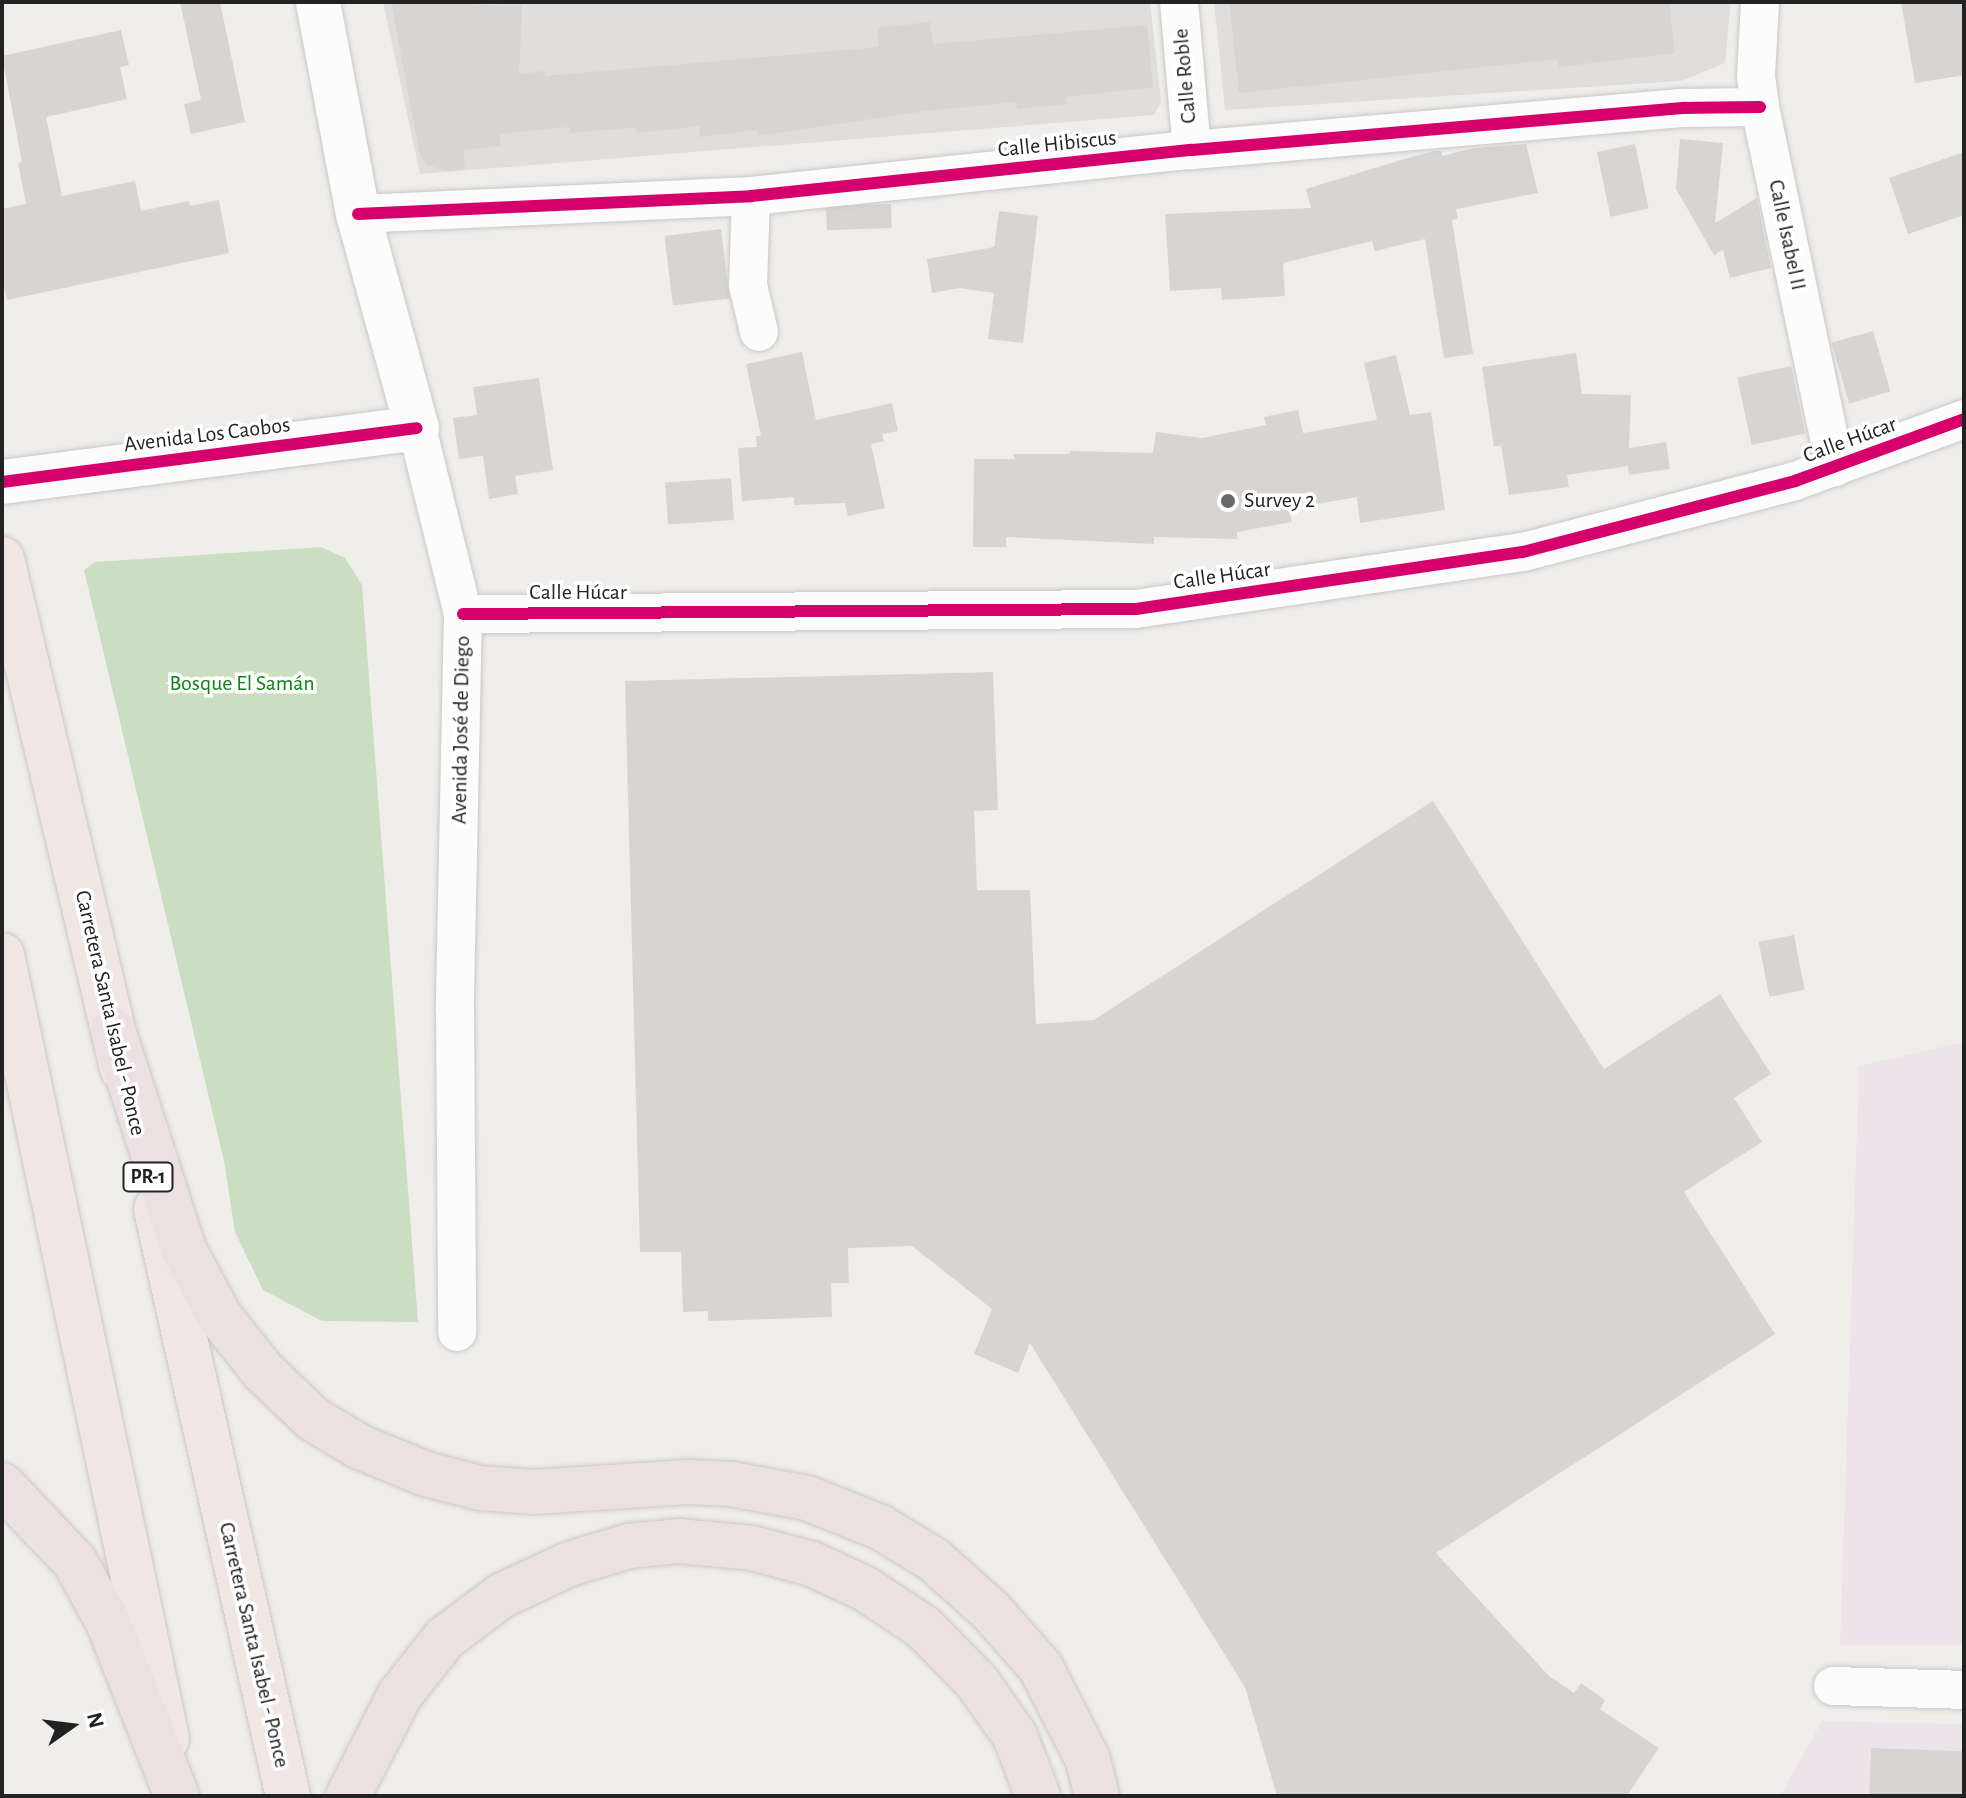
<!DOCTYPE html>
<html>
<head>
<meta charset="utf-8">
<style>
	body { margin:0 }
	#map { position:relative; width:1966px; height:1798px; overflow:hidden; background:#f0eeeb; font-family:"Alegreya Sans",sans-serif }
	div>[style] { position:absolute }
	.residential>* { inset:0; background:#dfdedc }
	.industrial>* { inset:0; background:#ede4e9 }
	.forest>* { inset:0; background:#cbdec1 }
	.building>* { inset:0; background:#d7d4d2; transform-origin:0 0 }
	.roads { filter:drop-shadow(0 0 2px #c9c8c7) drop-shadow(0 0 2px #c9c8c7) }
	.minor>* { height:38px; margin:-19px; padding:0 19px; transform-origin:19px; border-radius:19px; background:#fdfcfc }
	.tertiary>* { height:44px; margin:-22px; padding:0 22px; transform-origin:22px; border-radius:22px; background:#fdfcfc }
	.trunk>* { height:44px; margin:-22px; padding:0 22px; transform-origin:22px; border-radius:22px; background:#f0e6e4 }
	.motorway>* { height:44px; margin:-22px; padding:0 22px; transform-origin:22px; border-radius:22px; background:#ece0e2 }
	.cycleway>* { height:12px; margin:-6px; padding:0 6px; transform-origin:6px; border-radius:6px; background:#d6006c }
	.dots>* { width:22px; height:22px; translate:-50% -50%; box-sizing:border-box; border:4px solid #fff; border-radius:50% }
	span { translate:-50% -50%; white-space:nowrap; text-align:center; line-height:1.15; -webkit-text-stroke:7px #fff; paint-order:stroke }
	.shield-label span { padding:2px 6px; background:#fff; border:2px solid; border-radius:6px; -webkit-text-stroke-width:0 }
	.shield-label { font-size:20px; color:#222; font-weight:700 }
	.street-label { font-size:22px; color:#222 }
	.poi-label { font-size:22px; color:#222 }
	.left { translate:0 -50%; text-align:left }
	.park-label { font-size:22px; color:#0c8416 }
	.frame { position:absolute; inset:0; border:4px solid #222; pointer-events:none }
	.north { position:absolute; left:32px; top:1686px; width:80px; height:80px; -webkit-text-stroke:6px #fff; paint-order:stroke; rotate:76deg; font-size:22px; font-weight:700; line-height:32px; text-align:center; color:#222 }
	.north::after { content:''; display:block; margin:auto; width:28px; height:36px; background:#222; clip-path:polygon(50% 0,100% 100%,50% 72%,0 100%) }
</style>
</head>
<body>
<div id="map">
	<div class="residential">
		<i style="clip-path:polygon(383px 2px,1150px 2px,1161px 102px,1154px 115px,420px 174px)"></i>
		<i style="clip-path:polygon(1214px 2px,1730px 2px,1730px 10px,1725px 63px,1681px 81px,1225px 110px)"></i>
	</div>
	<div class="industrial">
		<i style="clip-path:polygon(1964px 1042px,1964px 1645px,1840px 1645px,1859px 1066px)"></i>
		<i style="clip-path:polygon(1822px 1721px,1964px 1724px,1964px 1796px,1780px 1796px)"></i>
	</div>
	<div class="forest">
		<i style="clip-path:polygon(321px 547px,345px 558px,362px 585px,418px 1322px,322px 1321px,263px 1290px,235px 1232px,224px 1161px,84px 570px,95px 562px)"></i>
	</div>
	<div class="building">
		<i style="clip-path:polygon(180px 2px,220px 2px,245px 122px,191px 134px,184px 104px,201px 100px)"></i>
		<i style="clip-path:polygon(391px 2px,522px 6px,519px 74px,545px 71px,545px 76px,879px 47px,877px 28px,930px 22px,933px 44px,1147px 25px,1153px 87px,1066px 97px,1067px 104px,1017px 109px,1016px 102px,926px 111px,757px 136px,757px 130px,700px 137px,699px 126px,637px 133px,636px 127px,570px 133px,570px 127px,499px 134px,501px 146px,463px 150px,465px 169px,447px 171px,427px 165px,420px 156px)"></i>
		<i style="clip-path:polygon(1229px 2px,1669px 2px,1675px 53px,1559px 67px,1558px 59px,1239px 93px)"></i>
		<i style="clip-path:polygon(1901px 2px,1964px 2px,1964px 75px,1915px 83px)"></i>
		<i style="clip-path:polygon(121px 30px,129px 65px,120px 67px,127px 99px,46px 117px,62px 196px,135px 181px,141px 211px,189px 201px,190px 206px,219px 200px,229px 253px,7px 300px,2px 277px,2px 209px,26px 204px,18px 163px,22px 162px,2px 56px)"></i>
		<i style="clip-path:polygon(1680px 139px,1723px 143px,1715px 223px,1757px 198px,1771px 268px,1730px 278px,1723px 250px,1714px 255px,1676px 189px)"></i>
		<i style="clip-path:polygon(1526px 144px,1538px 193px,1456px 209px,1458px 219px,1452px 220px,1473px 354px,1444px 358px,1425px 239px,1375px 251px,1372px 241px,1283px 263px,1285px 296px,1222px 300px,1221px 288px,1170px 291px,1165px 214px,1311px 208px,1306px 189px,1411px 157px,1434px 151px,1441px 151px,1442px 156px,1474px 148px)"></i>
		<i style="left:1635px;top:144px;width:66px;height:39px;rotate:78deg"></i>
		<i style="clip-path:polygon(1964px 152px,1964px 215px,1908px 234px,1889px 178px)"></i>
		<i style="left:891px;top:204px;width:24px;height:65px;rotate:88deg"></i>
		<i style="clip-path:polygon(999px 211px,1038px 216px,1023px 343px,988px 339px,994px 293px,960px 288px,932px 293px,927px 259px,994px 247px)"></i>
		<i style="left:721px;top:229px;width:70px;height:57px;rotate:83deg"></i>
		<i style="left:1873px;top:331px;width:63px;height:43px;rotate:74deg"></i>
		<i style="clip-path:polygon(802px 352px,816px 420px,892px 403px,898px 431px,882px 434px,884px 441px,871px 444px,885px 508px,848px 516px,845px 503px,794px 505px,794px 497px,742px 501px,738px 448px,757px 447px,756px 436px,761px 436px,746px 364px)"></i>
		<i style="clip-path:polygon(1576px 353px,1582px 394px,1631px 395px,1629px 448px,1666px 442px,1670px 469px,1629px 475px,1628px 466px,1567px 475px,1569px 487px,1509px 495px,1501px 445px,1494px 447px,1482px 367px)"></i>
		<i style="clip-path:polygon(1396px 355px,1410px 415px,1431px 412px,1445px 510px,1360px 523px,1357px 497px,1289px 509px,1292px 522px,1237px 532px,1237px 539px,1154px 537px,1154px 544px,1006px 537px,1006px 547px,973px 547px,974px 459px,1014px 459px,1014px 454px,1070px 454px,1070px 451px,1153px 453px,1156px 432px,1202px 438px,1266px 425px,1264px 417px,1298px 410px,1303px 433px,1377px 420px,1364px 363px)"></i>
		<i style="left:1791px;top:366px;width:69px;height:55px;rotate:78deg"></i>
		<i style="clip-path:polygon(539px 378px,553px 470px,515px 476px,518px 494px,489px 499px,483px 456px,459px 459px,453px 418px,477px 415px,473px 387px)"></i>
		<i style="left:731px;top:478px;width:42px;height:66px;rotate:86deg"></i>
		<i style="clip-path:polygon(993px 672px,998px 810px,974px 811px,977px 890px,1030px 890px,1036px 1024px,1094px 1020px,1433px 801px,1604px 1069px,1720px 994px,1771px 1074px,1734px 1098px,1762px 1142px,1684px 1192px,1775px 1334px,1436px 1553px,1549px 1676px,1574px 1693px,1581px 1683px,1605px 1700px,1600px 1709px,1659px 1748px,1627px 1796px,1277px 1796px,1245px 1687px,1030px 1343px,1018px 1373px,974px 1354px,992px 1309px,912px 1246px,848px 1248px,849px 1283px,831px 1283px,832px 1317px,708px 1321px,708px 1311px,683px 1312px,681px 1252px,640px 1252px,625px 681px)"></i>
		<i style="left:1794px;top:935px;width:56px;height:36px;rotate:79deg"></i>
		<i style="left:1871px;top:1748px;width:93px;height:48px;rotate:2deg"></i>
	</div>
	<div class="roads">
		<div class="minor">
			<i style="left:1179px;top:2px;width:149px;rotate:85deg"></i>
			<i style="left:1760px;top:2px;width:75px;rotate:93.1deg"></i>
			<i style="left:1756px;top:77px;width:30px;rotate:82deg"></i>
			<i style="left:1760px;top:107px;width:368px;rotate:78.2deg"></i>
			<i style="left:751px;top:196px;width:89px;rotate:91.9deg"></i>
			<i style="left:748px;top:285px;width:48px;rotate:76.8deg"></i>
			<i style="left:358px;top:214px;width:393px;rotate:-2.6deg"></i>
			<i style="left:751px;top:196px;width:443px;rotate:-6deg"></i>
			<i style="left:1192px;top:150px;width:495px;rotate:-4.9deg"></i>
			<i style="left:1685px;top:108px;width:75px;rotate:-0.8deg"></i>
			<i style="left:417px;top:428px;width:192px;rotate:76.1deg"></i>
			<i style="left:463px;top:614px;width:396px;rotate:91.2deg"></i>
			<i style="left:455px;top:1010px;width:322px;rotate:89.6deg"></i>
			<i style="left:463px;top:614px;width:673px;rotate:-0.43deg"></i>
			<i style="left:1136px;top:609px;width:391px;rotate:-8.4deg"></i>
			<i style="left:1523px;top:552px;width:281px;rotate:-14.6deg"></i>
			<i style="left:1795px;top:481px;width:180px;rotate:-20.1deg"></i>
			<i style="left:1833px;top:1686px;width:131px;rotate:1.7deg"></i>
		</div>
		<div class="tertiary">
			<i style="left:2px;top:482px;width:418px;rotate:-7.4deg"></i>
			<i style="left:417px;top:428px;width:222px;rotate:-105.4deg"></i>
			<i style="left:358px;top:214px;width:216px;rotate:-100.7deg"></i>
		</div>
		<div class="trunk">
			<i style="left:2px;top:559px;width:523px;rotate:76.73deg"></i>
			<i style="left:2px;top:955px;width:801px;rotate:78.12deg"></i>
			<i style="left:156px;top:1209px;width:602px;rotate:77.33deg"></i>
		</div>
		<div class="motorway">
			<i style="left:113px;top:1030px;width:231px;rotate:72.1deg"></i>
			<i style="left:184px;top:1250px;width:76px;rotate:61.8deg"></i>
			<i style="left:220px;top:1317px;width:69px;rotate:51.5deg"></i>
			<i style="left:263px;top:1371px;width:69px;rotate:43.8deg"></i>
			<i style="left:313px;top:1419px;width:55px;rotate:30.8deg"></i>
			<i style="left:360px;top:1447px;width:71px;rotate:22.2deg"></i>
			<i style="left:426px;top:1474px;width:56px;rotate:14.5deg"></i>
			<i style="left:480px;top:1488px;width:54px;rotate:4.2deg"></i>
			<i style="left:534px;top:1492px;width:155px;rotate:-3.7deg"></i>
			<i style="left:689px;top:1482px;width:42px;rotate:2.7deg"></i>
			<i style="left:731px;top:1484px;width:77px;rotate:10.4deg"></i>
			<i style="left:807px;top:1498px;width:79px;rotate:21.7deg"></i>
			<i style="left:880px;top:1527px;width:63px;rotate:31.4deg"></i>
			<i style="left:934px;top:1560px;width:76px;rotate:41.8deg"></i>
			<i style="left:991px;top:1611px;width:76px;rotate:48.7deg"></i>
			<i style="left:1041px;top:1668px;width:103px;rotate:62.9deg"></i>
			<i style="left:1088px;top:1760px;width:37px;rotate:76deg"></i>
			<i style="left:2px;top:1485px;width:106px;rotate:46.5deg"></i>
			<i style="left:75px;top:1562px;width:68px;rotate:61.2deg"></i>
			<i style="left:108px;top:1622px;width:187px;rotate:68.4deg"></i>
			<i style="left:348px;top:1796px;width:114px;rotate:-62.8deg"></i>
			<i style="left:400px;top:1695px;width:73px;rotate:-51.7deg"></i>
			<i style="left:445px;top:1638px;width:70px;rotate:-36.9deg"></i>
			<i style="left:501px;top:1596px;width:75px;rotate:-25.2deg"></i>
			<i style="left:569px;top:1564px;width:63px;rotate:-16.7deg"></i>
			<i style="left:629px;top:1546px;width:49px;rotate:-5.8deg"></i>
			<i style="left:678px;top:1541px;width:74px;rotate:5.4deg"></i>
			<i style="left:752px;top:1548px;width:62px;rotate:14.9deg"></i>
			<i style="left:812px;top:1564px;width:57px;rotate:24.8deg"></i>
			<i style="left:864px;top:1588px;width:71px;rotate:33.5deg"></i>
			<i style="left:923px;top:1627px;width:77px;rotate:45.5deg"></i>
			<i style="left:977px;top:1682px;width:66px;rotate:54.9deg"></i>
			<i style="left:1015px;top:1736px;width:64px;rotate:69deg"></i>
		</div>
	</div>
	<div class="cycleway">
		<i style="left:358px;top:214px;width:393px;rotate:-2.6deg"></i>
		<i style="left:751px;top:196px;width:443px;rotate:-6deg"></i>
		<i style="left:1192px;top:150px;width:495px;rotate:-4.9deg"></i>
		<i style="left:1685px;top:108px;width:75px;rotate:-0.8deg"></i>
		<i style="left:2px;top:482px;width:418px;rotate:-7.4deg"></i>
		<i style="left:463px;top:614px;width:673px;rotate:-0.43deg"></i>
		<i style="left:1136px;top:609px;width:391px;rotate:-8.4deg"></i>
		<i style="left:1523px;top:552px;width:281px;rotate:-14.6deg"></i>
		<i style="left:1795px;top:481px;width:180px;rotate:-20.1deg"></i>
	</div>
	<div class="dots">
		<i style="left:1228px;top:501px;background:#6a6968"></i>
	</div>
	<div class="shield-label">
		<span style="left:148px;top:1177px">PR-1</span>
	</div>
	<div class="street-label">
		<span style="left:1185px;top:76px;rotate:-95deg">Calle Roble</span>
		<span style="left:1057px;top:144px;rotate:-6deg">Calle Hibiscus</span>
		<span style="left:1787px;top:235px;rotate:78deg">Calle Isabel II</span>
		<span style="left:207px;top:435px;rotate:-7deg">Avenida Los Caobos</span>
		<span style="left:1850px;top:440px;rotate:-20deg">Calle Húcar</span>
		<span style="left:1222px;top:576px;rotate:-8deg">Calle Húcar</span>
		<span style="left:578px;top:593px">Calle Húcar</span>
		<span style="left:461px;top:730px;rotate:-89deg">Avenida José de Diego</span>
		<span style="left:110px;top:1013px;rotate:77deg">Carretera Santa Isabel - Ponce</span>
		<span style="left:254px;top:1645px;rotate:77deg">Carretera Santa Isabel - Ponce</span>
	</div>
	<div class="poi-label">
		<span class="left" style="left:1244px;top:501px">Survey 2</span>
	</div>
	<div class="park-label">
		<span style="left:242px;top:684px">Bosque El Samán</span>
	</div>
	<div class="frame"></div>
	<div class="north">N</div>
</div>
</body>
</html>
